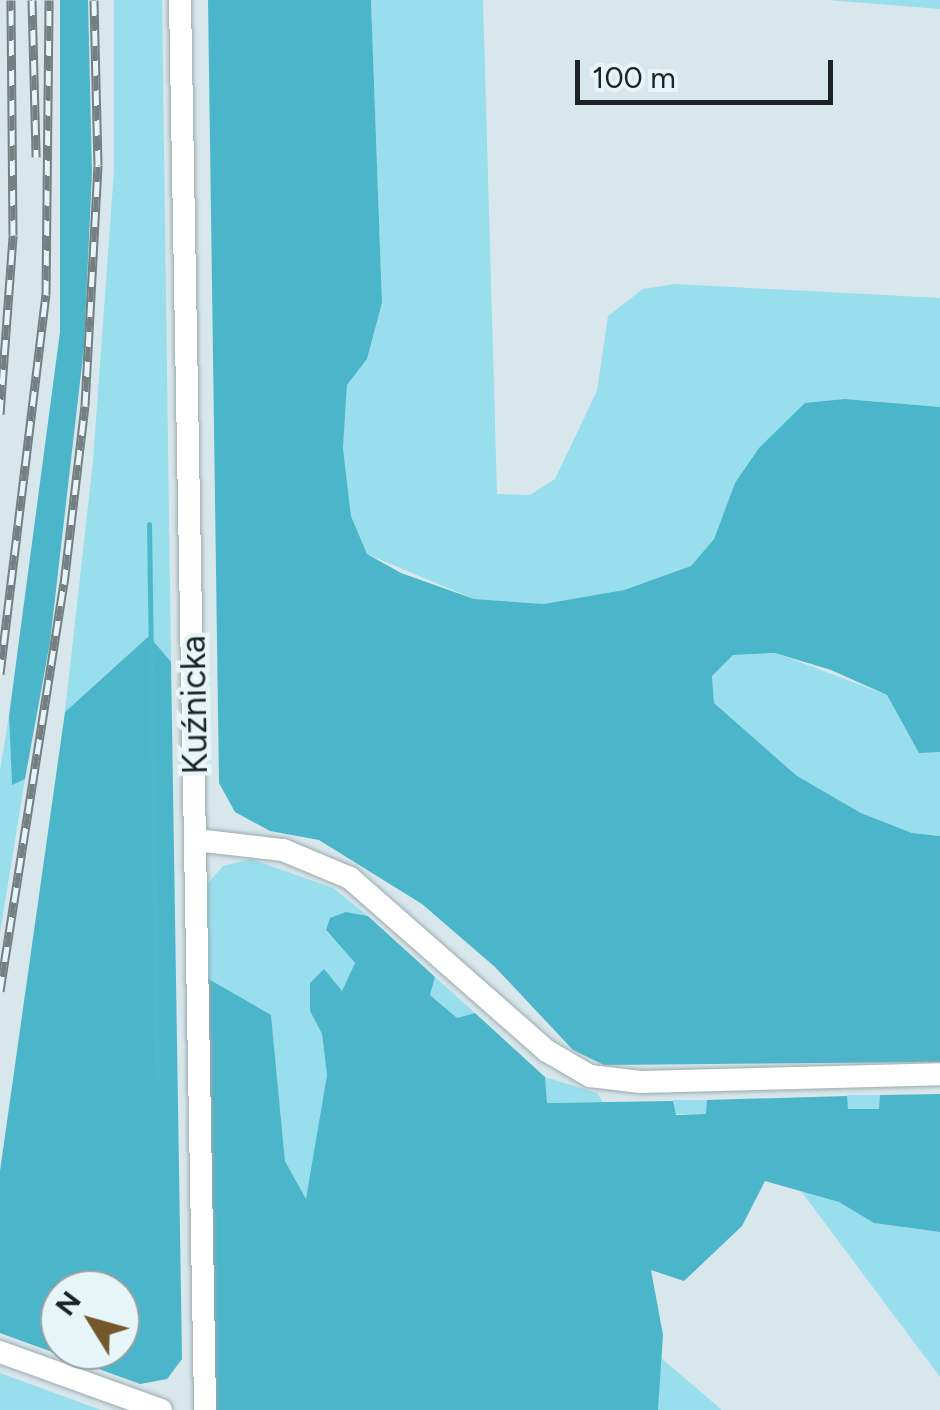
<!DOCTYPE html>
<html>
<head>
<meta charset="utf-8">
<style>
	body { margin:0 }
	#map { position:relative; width:940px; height:1410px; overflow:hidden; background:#d7e7eb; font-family:Figtree,sans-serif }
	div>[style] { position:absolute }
	.green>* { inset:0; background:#99deed; transform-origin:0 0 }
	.forest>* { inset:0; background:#4bb5ca }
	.stream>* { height:5px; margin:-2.5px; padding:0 2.5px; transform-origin:2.5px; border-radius:2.5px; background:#4eb7cc }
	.roads { filter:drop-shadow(0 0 2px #9baaae) drop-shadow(0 0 2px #9baaae) }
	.minor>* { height:22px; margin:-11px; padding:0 11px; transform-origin:11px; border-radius:11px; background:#fff }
	.rail>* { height:9px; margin-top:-4.5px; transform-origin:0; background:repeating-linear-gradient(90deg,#e5f5f8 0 15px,#747f81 0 30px); box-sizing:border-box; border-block:2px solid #747f81 }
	span { translate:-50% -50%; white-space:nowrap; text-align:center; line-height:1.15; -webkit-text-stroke:9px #e5f5f8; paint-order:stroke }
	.street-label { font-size:35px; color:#1d2324 }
	.north { position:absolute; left:40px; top:1270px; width:100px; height:100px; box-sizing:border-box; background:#e5f5f8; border:2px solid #95a1a3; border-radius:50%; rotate:307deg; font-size:28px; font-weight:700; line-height:40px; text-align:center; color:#1d2324 }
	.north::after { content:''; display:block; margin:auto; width:35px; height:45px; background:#75572b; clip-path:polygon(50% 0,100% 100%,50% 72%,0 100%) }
	.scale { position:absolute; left:575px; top:60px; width:258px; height:45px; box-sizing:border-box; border:5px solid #1d2324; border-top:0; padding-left:12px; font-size:30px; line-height:35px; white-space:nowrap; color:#1d2324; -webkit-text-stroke:8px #e5f5f8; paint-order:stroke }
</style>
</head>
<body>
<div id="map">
	<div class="green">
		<i style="clip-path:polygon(114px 0,162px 0,171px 662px,149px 636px,65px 712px,93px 461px,114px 171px)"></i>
		<i style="clip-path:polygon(371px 0,483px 0,497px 494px,530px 495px,555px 479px,597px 391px,608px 316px,643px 289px,675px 284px,940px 298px,940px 407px,845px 399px,735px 483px,714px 539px,691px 566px,624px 590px,543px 604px,474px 599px,367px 554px,351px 516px,343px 448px,347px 385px,367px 359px,382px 303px)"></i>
		<i style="clip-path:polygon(828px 0,940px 0,940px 9px)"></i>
		<i style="clip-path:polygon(776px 653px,887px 695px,919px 752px,940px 752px,940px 836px,912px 833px,861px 813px,797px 776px,714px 703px,712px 675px,733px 655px)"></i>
		<i style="clip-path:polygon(9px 716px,12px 784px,25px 779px,0 933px,0 770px)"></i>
		<i style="clip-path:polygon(251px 859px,333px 888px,368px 916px,346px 912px,326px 931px,355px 963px,342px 992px,334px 983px,310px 1011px,322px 1034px,327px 1075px,307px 1201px,285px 1161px,271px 1016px,198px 973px,197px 896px,223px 866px)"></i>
		<i style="clip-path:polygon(435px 977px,475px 1013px,457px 1018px,430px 995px)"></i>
		<i style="clip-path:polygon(545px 1077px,597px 1093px,603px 1102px,546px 1103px)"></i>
		<i style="left:880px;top:1095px;width:14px;height:33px;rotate:90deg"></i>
		<i style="left:707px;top:1100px;width:14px;height:34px;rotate:90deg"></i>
		<i style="clip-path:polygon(801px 1191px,839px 1202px,874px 1223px,940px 1232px,940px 1377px)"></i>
		<i style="clip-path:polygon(661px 1358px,722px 1410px,658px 1410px)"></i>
		<i style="clip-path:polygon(0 1373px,101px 1410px,0 1410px)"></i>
	</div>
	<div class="forest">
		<i style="clip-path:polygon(60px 0,88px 0,92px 173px,84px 347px,50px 642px,25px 779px,12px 785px,9px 716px,60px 332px)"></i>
		<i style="clip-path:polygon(208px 0,371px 0,382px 303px,367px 359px,347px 385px,343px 448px,351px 516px,367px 554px,401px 573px,474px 599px,543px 604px,624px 590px,691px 566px,714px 539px,735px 483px,759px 448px,805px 403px,845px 399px,940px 407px,940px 752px,919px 753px,887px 695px,831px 670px,775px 653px,733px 655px,712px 676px,714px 703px,797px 776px,861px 813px,912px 833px,940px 836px,940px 1062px,604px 1065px,573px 1050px,495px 967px,422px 904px,319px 840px,270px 831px,235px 812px,219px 783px)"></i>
		<i style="clip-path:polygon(evenodd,149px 636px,171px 662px,182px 1359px,167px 1379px,140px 1384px,0 1333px,0 1171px,65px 712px,149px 636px,60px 1290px,120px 1290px,120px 1350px,60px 1350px,60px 1290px)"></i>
		<i style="clip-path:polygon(346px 912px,368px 916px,435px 977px,430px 995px,457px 1018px,475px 1013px,545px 1077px,547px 1103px,673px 1101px,676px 1115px,706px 1114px,707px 1100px,847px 1096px,848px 1109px,879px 1109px,880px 1095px,940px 1094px,940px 1232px,874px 1223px,839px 1202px,765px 1181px,742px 1226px,684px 1281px,651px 1270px,663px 1335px,658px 1410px,205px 1410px,198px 973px,271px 1015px,285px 1161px,306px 1199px,327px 1075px,322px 1034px,310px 1011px,310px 983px,324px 969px,342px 991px,355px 963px,326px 930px,330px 918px)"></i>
	</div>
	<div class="stream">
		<i style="left:149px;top:524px;width:555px;rotate:89.17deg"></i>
	</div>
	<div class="roads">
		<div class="minor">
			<i style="left:180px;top:0;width:1410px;rotate:88.98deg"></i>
			<i style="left:196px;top:840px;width:88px;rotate:6.6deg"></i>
			<i style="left:283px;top:850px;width:73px;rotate:22.7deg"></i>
			<i style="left:350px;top:878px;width:262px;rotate:41.3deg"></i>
			<i style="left:547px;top:1051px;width:50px;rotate:30.2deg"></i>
			<i style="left:590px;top:1076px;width:51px;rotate:6.7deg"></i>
			<i style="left:641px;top:1082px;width:299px;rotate:-1.5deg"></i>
			<i style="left:0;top:1352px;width:171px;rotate:19.8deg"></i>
		</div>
	</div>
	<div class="rail">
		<i style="left:32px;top:0;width:157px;rotate:88.5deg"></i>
		<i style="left:0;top:414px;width:179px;rotate:-85.8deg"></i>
		<i style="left:13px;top:235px;width:235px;rotate:-90.5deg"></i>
		<i style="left:0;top:674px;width:382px;rotate:-83.1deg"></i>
		<i style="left:46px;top:295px;width:295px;rotate:-89.4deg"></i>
		<i style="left:0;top:991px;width:412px;rotate:-81.1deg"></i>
		<i style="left:64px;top:584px;width:179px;rotate:-83.3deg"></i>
		<i style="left:85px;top:406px;width:241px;rotate:-86.9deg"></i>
		<i style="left:98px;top:165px;width:165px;rotate:-91.4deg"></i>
	</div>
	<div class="street-label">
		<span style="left:194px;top:705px;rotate:-91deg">Kuźnicka</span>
	</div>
	<div class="north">N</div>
	<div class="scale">100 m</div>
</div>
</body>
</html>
